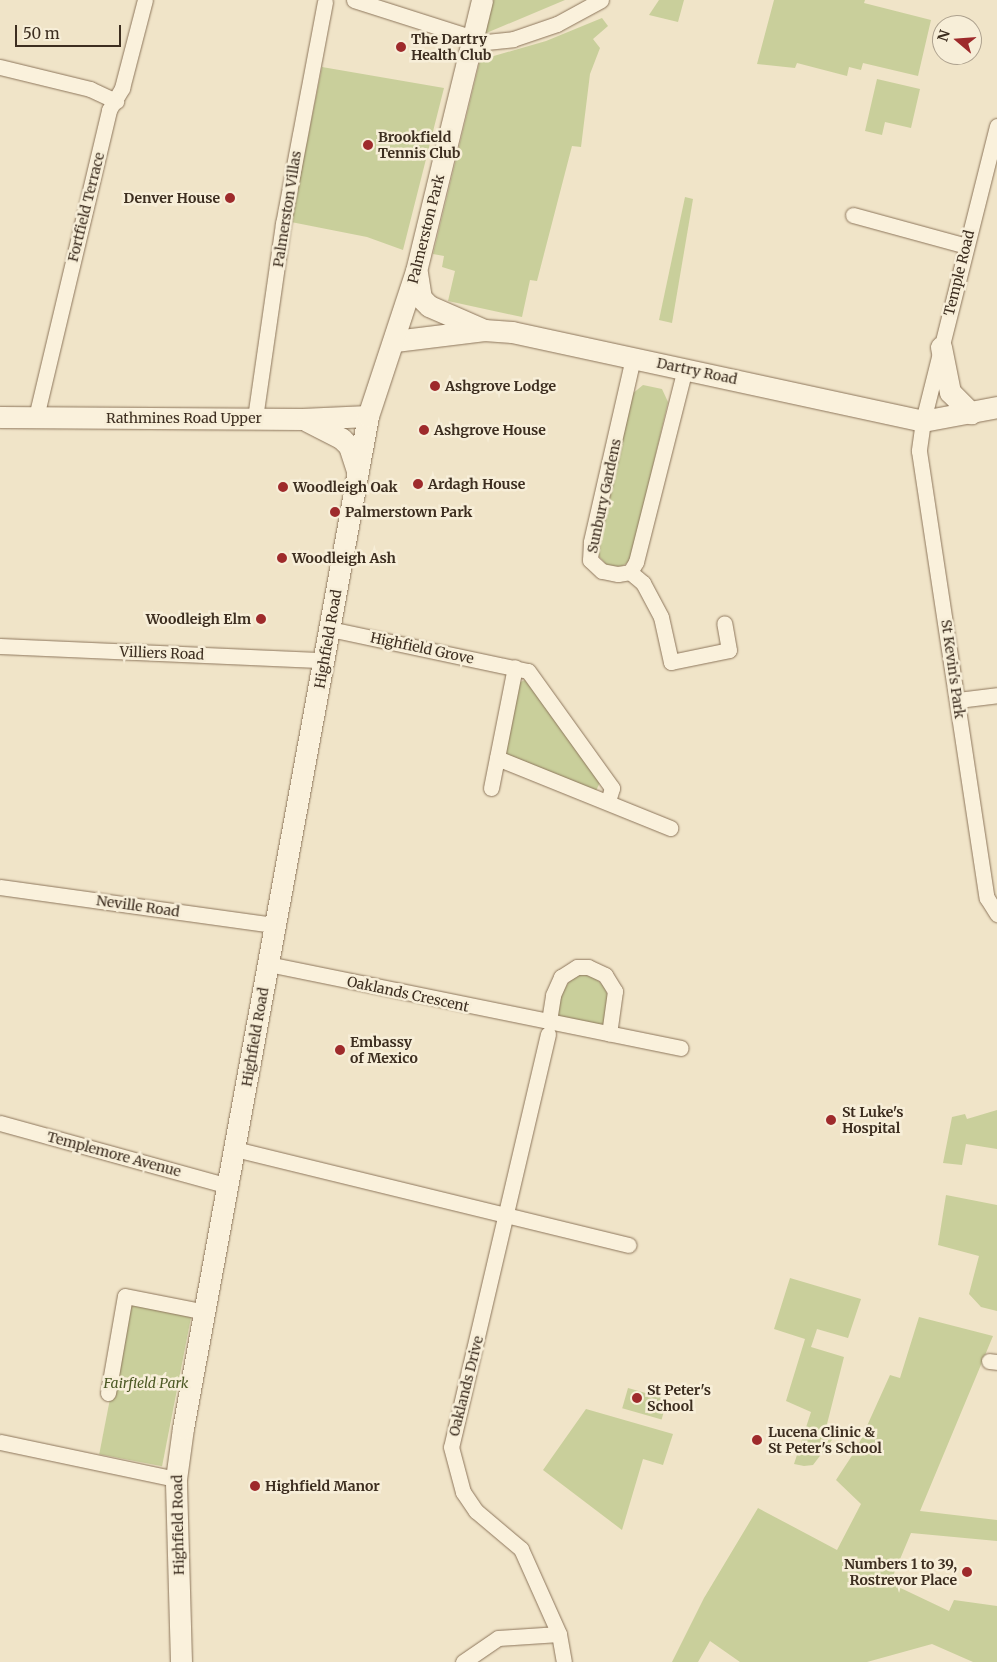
<!DOCTYPE html>
<html>
<head>
<meta charset="utf-8">
<style>
	body { margin:0 }
	#map { position:relative; width:997px; height:1662px; overflow:hidden; background:#f0e4c8; font-family:Merriweather,serif }
	div>[style] { position:absolute }
	.green>* { inset:0; background:#c9cf9b; transform-origin:0 0 }
	.roads { filter:drop-shadow(0 0 1px #8d765c) drop-shadow(0 0 1px #8d765c) }
	.street>* { height:15px; margin:-7.5px; padding:0 7.5px; transform-origin:7.5px; border-radius:7.5px; background:#faf1dc }
	.secondary>* { height:21px; margin:-10.5px; padding:0 10.5px; transform-origin:10.5px; border-radius:10.5px; background:#faf1dc }
	.dots>* { width:14px; height:14px; translate:-50% -50%; box-sizing:border-box; border:2px solid #f7eed8; border-radius:50% }
	span { translate:-50% -50%; white-space:nowrap; text-align:center; line-height:1.15; -webkit-text-stroke:5px #f7eed8; paint-order:stroke }
	.poi-label { font-size:14px; color:#3d2e20; font-weight:700 }
	.left { translate:0 -50%; text-align:left }
	.right { translate:-100% -50%; text-align:right }
	.street-label { font-size:14px; color:#3d2e20 }
	.park-label { font-size:14px; color:#4d5a26; font-style:italic }
	.north { position:absolute; left:932px; top:15px; width:50px; height:50px; box-sizing:border-box; background:#f7eed8; border:1px solid #ada18e; border-radius:50%; rotate:288deg; font-size:14px; font-weight:700; line-height:20px; text-align:center; color:#3d2e20 }
	.north::after { content:''; display:block; margin:auto; width:18px; height:22px; background:#9e2a2b; clip-path:polygon(50% 0,100% 100%,50% 72%,0 100%) }
	.scale { position:absolute; left:15px; top:25px; width:106px; height:22px; box-sizing:border-box; border:2px solid #3d2e20; border-top:0; padding-left:6px; font-size:15px; line-height:18px; white-space:nowrap; color:#3d2e20; -webkit-text-stroke:4px #f7eed8; paint-order:stroke }
</style>
</head>
<body>
<div id="map">
	<div class="green">
		<i style="clip-path:polygon(493px 0,565px 0,484px 34px)"></i>
		<i style="clip-path:polygon(659px 0,684px 0,678px 22px,649px 15px)"></i>
		<i style="clip-path:polygon(774px 0,865px 0,864px 3px,931px 20px,918px 76px,863px 63px,861px 70px,849px 67px,847px 76px,797px 63px,795px 68px,757px 64px)"></i>
		<i style="clip-path:polygon(602px 18px,608px 26px,593px 39px,600px 48px,590px 74px,581px 147px,572px 146px,537px 281px,530px 280px,522px 317px,448px 301px,455px 271px,442px 267px,444px 256px,433px 254px,480px 60px,546px 41px)"></i>
		<i style="clip-path:polygon(322px 67px,444px 88px,403px 250px,367px 237px,291px 222px)"></i>
		<i style="clip-path:polygon(877px 79px,920px 89px,911px 128px,885px 122px,882px 135px,865px 131px)"></i>
		<i style="clip-path:polygon(685px 197px,693px 199px,672px 323px,659px 320px)"></i>
		<i style="clip-path:polygon(643px 385px,662px 389px,668px 402px,631px 560px,621px 567px,607px 565px,597px 554px,596px 545px,632px 394px)"></i>
		<i style="clip-path:polygon(525px 680px,600px 782px,596px 791px,508px 755px,504px 749px,518px 683px)"></i>
		<i style="clip-path:polygon(582px 974px,595px 978px,604px 986px,609px 999px,603px 1029px,556px 1020px,561px 993px,572px 978px)"></i>
		<i style="clip-path:polygon(997px 1110px,997px 1149px,966px 1144px,962px 1165px,943px 1163px,952px 1117px,965px 1114px,967px 1119px)"></i>
		<i style="clip-path:polygon(946px 1195px,997px 1205px,997px 1311px,981px 1307px,969px 1294px,979px 1256px,938px 1245px)"></i>
		<i style="clip-path:polygon(790px 1278px,861px 1299px,848px 1338px,817px 1329px,811px 1347px,844px 1357px,826px 1428px,838px 1432px,813px 1465px,804px 1466px,794px 1464px,811px 1412px,786px 1401px,805px 1339px,774px 1329px)"></i>
		<i style="left:129px;top:1301px;width:64px;height:156px;rotate:11deg"></i>
		<i style="clip-path:polygon(919px 1317px,993px 1336px,920px 1511px,997px 1520px,997px 1541px,911px 1533px,890px 1583px,949px 1611px,954px 1600px,997px 1606px,997px 1662px,973px 1662px,932px 1644px,867px 1662px,740px 1662px,710px 1641px,698px 1662px,672px 1662px,704px 1598px,758px 1508px,837px 1550px,861px 1504px,836px 1480px,857px 1448px,890px 1375px,900px 1378px)"></i>
		<i style="left:628px;top:1388px;width:41px;height:21px;rotate:16deg"></i>
		<i style="clip-path:polygon(586px 1409px,673px 1434px,663px 1465px,643px 1459px,622px 1530px,543px 1470px)"></i>
	</div>
	<div class="roads">
		<div class="street">
			<i style="left:354px;top:0;width:139px;rotate:17.7deg"></i>
			<i style="left:486px;top:42px;width:27px;rotate:-6deg"></i>
			<i style="left:513px;top:39px;width:46px;rotate:-18.8deg"></i>
			<i style="left:557px;top:24px;width:50px;rotate:-28.6deg"></i>
			<i style="left:0;top:67px;width:93px;rotate:13.7deg"></i>
			<i style="left:90px;top:89px;width:29px;rotate:25deg"></i>
			<i style="left:997px;top:126px;width:304px;rotate:104.1deg"></i>
			<i style="left:923px;top:421px;width:30px;rotate:98deg"></i>
			<i style="left:919px;top:451px;width:452px;rotate:81.4deg"></i>
			<i style="left:987px;top:898px;width:19px;rotate:58deg"></i>
			<i style="left:853px;top:215px;width:117px;rotate:15.3deg"></i>
			<i style="left:633px;top:358px;width:189px;rotate:102.9deg"></i>
			<i style="left:591px;top:542px;width:18px;rotate:93deg"></i>
			<i style="left:590px;top:560px;width:16px;rotate:43deg"></i>
			<i style="left:602px;top:571px;width:16px;rotate:11deg"></i>
			<i style="left:618px;top:574px;width:12px;rotate:-9deg"></i>
			<i style="left:630px;top:572px;width:12px;rotate:-59deg"></i>
			<i style="left:636px;top:562px;width:199px;rotate:-75.8deg"></i>
			<i style="left:36px;top:417px;width:316px;rotate:-76.6deg"></i>
			<i style="left:109px;top:110px;width:26px;rotate:-59deg"></i>
			<i style="left:122px;top:88px;width:91px;rotate:-75.4deg"></i>
			<i style="left:255px;top:418px;width:196px;rotate:-81.8deg"></i>
			<i style="left:283px;top:224px;width:226px;rotate:-79.3deg"></i>
			<i style="left:630px;top:572px;width:17px;rotate:40deg"></i>
			<i style="left:643px;top:583px;width:38px;rotate:62deg"></i>
			<i style="left:661px;top:617px;width:46px;rotate:77.5deg"></i>
			<i style="left:671px;top:662px;width:59px;rotate:-11.7deg"></i>
			<i style="left:729px;top:650px;width:27px;rotate:-100deg"></i>
			<i style="left:330px;top:629px;width:202px;rotate:12deg"></i>
			<i style="left:528px;top:671px;width:144px;rotate:54.3deg"></i>
			<i style="left:612px;top:788px;width:14px;rotate:107deg"></i>
			<i style="left:0;top:646px;width:324px;rotate:2.5deg"></i>
			<i style="left:958px;top:700px;width:39px;rotate:-7deg"></i>
			<i style="left:497px;top:758px;width:187px;rotate:22deg"></i>
			<i style="left:491px;top:788px;width:123px;rotate:-78.8deg"></i>
			<i style="left:0;top:887px;width:278px;rotate:7.9deg"></i>
			<i style="left:268px;top:964px;width:421px;rotate:11.5deg"></i>
			<i style="left:549px;top:1021px;width:26px;rotate:-81deg"></i>
			<i style="left:553px;top:995px;width:20px;rotate:-66deg"></i>
			<i style="left:561px;top:977px;width:19px;rotate:-32deg"></i>
			<i style="left:577px;top:967px;width:11px"></i>
			<i style="left:588px;top:967px;width:19px;rotate:25deg"></i>
			<i style="left:605px;top:975px;width:19px;rotate:58deg"></i>
			<i style="left:615px;top:991px;width:43px;rotate:97.9deg"></i>
			<i style="left:548px;top:1034px;width:424px;rotate:103.2deg"></i>
			<i style="left:451px;top:1447px;width:47px;rotate:75.1deg"></i>
			<i style="left:463px;top:1492px;width:23px;rotate:56deg"></i>
			<i style="left:476px;top:1511px;width:59px;rotate:40.2deg"></i>
			<i style="left:521px;top:1549px;width:93px;rotate:65.9deg"></i>
			<i style="left:559px;top:1634px;width:28px;rotate:80deg"></i>
			<i style="left:0;top:1123px;width:238px;rotate:15.4deg"></i>
			<i style="left:235px;top:1149px;width:405px;rotate:13.7deg"></i>
			<i style="left:989px;top:1361px;width:8px;rotate:7deg"></i>
			<i style="left:108px;top:1393px;width:98px;rotate:-80.1deg"></i>
			<i style="left:125px;top:1296px;width:83px;rotate:11.2deg"></i>
			<i style="left:0;top:1442px;width:180px;rotate:11.9deg"></i>
			<i style="left:463px;top:1662px;width:42px;rotate:-34.4deg"></i>
			<i style="left:498px;top:1638px;width:61px;rotate:-3.8deg"></i>
		</div>
		<div class="secondary">
			<i style="left:417px;top:273px;width:25px;rotate:81deg"></i>
			<i style="left:421px;top:298px;width:11px;rotate:45deg"></i>
			<i style="left:429px;top:306px;width:58px;rotate:23.5deg"></i>
			<i style="left:395px;top:341px;width:90px;rotate:-7deg"></i>
			<i style="left:484px;top:330px;width:28px;rotate:4deg"></i>
			<i style="left:512px;top:332px;width:421px;rotate:12.2deg"></i>
			<i style="left:923px;top:421px;width:75px;rotate:-10.7deg"></i>
			<i style="left:941px;top:347px;width:46px;rotate:78.7deg"></i>
			<i style="left:950px;top:392px;width:30px;rotate:45deg"></i>
			<i style="left:0;top:417px;width:302px;rotate:0.4deg"></i>
			<i style="left:302px;top:419px;width:66px;rotate:-2.6deg"></i>
			<i style="left:307px;top:421px;width:39px;rotate:27deg"></i>
			<i style="left:342px;top:439px;width:10px;rotate:45deg"></i>
			<i style="left:349px;top:446px;width:26px;rotate:72deg"></i>
			<i style="left:181px;top:1662px;width:183px;rotate:-91.6deg"></i>
			<i style="left:176px;top:1479px;width:51px;rotate:-82.2deg"></i>
			<i style="left:183px;top:1428px;width:1029px;rotate:-79.64deg"></i>
			<i style="left:368px;top:416px;width:153px;rotate:-71.7deg"></i>
			<i style="left:416px;top:271px;width:279px;rotate:-76.3deg"></i>
		</div>
	</div>
	<div class="dots">
		<i style="left:401px;top:47px;background:#9e2a2b"></i>
		<i style="left:368px;top:145px;background:#9e2a2b"></i>
		<i style="left:230px;top:198px;background:#9e2a2b"></i>
		<i style="left:435px;top:386px;background:#9e2a2b"></i>
		<i style="left:424px;top:430px;background:#9e2a2b"></i>
		<i style="left:418px;top:484px;background:#9e2a2b"></i>
		<i style="left:283px;top:487px;background:#9e2a2b"></i>
		<i style="left:335px;top:512px;background:#9e2a2b"></i>
		<i style="left:282px;top:558px;background:#9e2a2b"></i>
		<i style="left:261px;top:619px;background:#9e2a2b"></i>
		<i style="left:340px;top:1050px;background:#9e2a2b"></i>
		<i style="left:831px;top:1120px;background:#9e2a2b"></i>
		<i style="left:637px;top:1398px;background:#9e2a2b"></i>
		<i style="left:757px;top:1440px;background:#9e2a2b"></i>
		<i style="left:255px;top:1486px;background:#9e2a2b"></i>
		<i style="left:967px;top:1572px;background:#9e2a2b"></i>
	</div>
	<div class="poi-label">
		<span class="left" style="left:411px;top:47px">The Dartry<br>Health Club</span>
		<span class="left" style="left:378px;top:145px">Brookfield<br>Tennis Club</span>
		<span class="right" style="left:220px;top:198px">Denver House</span>
		<span class="left" style="left:445px;top:386px">Ashgrove Lodge</span>
		<span class="left" style="left:434px;top:430px">Ashgrove House</span>
		<span class="left" style="left:428px;top:484px">Ardagh House</span>
		<span class="left" style="left:293px;top:487px">Woodleigh Oak</span>
		<span class="left" style="left:345px;top:512px">Palmerstown Park</span>
		<span class="left" style="left:292px;top:558px">Woodleigh Ash</span>
		<span class="right" style="left:251px;top:619px">Woodleigh Elm</span>
		<span class="left" style="left:350px;top:1050px">Embassy<br>of Mexico</span>
		<span class="left" style="left:842px;top:1120px">St Luke's<br>Hospital</span>
		<span class="left" style="left:647px;top:1398px">St Peter's<br>School</span>
		<span class="left" style="left:768px;top:1440px">Lucena Clinic &amp;<br>St Peter's School</span>
		<span class="left" style="left:265px;top:1486px">Highfield Manor</span>
		<span class="right" style="left:957px;top:1572px">Numbers 1 to 39,<br>Rostrevor Place</span>
	</div>
	<div class="street-label">
		<span style="left:86px;top:207px;rotate:-76deg">Fortfield Terrace</span>
		<span style="left:287px;top:209px;rotate:-81deg">Palmerston Villas</span>
		<span style="left:426px;top:229px;rotate:-76deg">Palmerston Park</span>
		<span style="left:959px;top:273px;rotate:-76deg">Temple Road</span>
		<span style="left:697px;top:371px;rotate:12deg">Dartry Road</span>
		<span style="left:184px;top:418px">Rathmines Road Upper</span>
		<span style="left:604px;top:496px;rotate:-78deg">Sunbury Gardens</span>
		<span style="left:328px;top:639px;rotate:-80deg">Highfield Road</span>
		<span style="left:422px;top:648px;rotate:12deg">Highfield Grove</span>
		<span style="left:162px;top:653px;rotate:2deg">Villiers Road</span>
		<span style="left:953px;top:669px;rotate:82deg">St Kevin's Park</span>
		<span style="left:138px;top:906px;rotate:8deg">Neville Road</span>
		<span style="left:408px;top:994px;rotate:12deg">Oaklands Crescent</span>
		<span style="left:255px;top:1037px;rotate:-80deg">Highfield Road</span>
		<span style="left:114px;top:1154px;rotate:15deg">Templemore Avenue</span>
		<span style="left:466px;top:1386px;rotate:-76deg">Oaklands Drive</span>
		<span style="left:178px;top:1525px;rotate:-91deg">Highfield Road</span>
	</div>
	<div class="park-label">
		<span style="left:146px;top:1383px">Fairfield Park</span>
	</div>
	<div class="north">N</div>
	<div class="scale">50 m</div>
</div>
</body>
</html>
